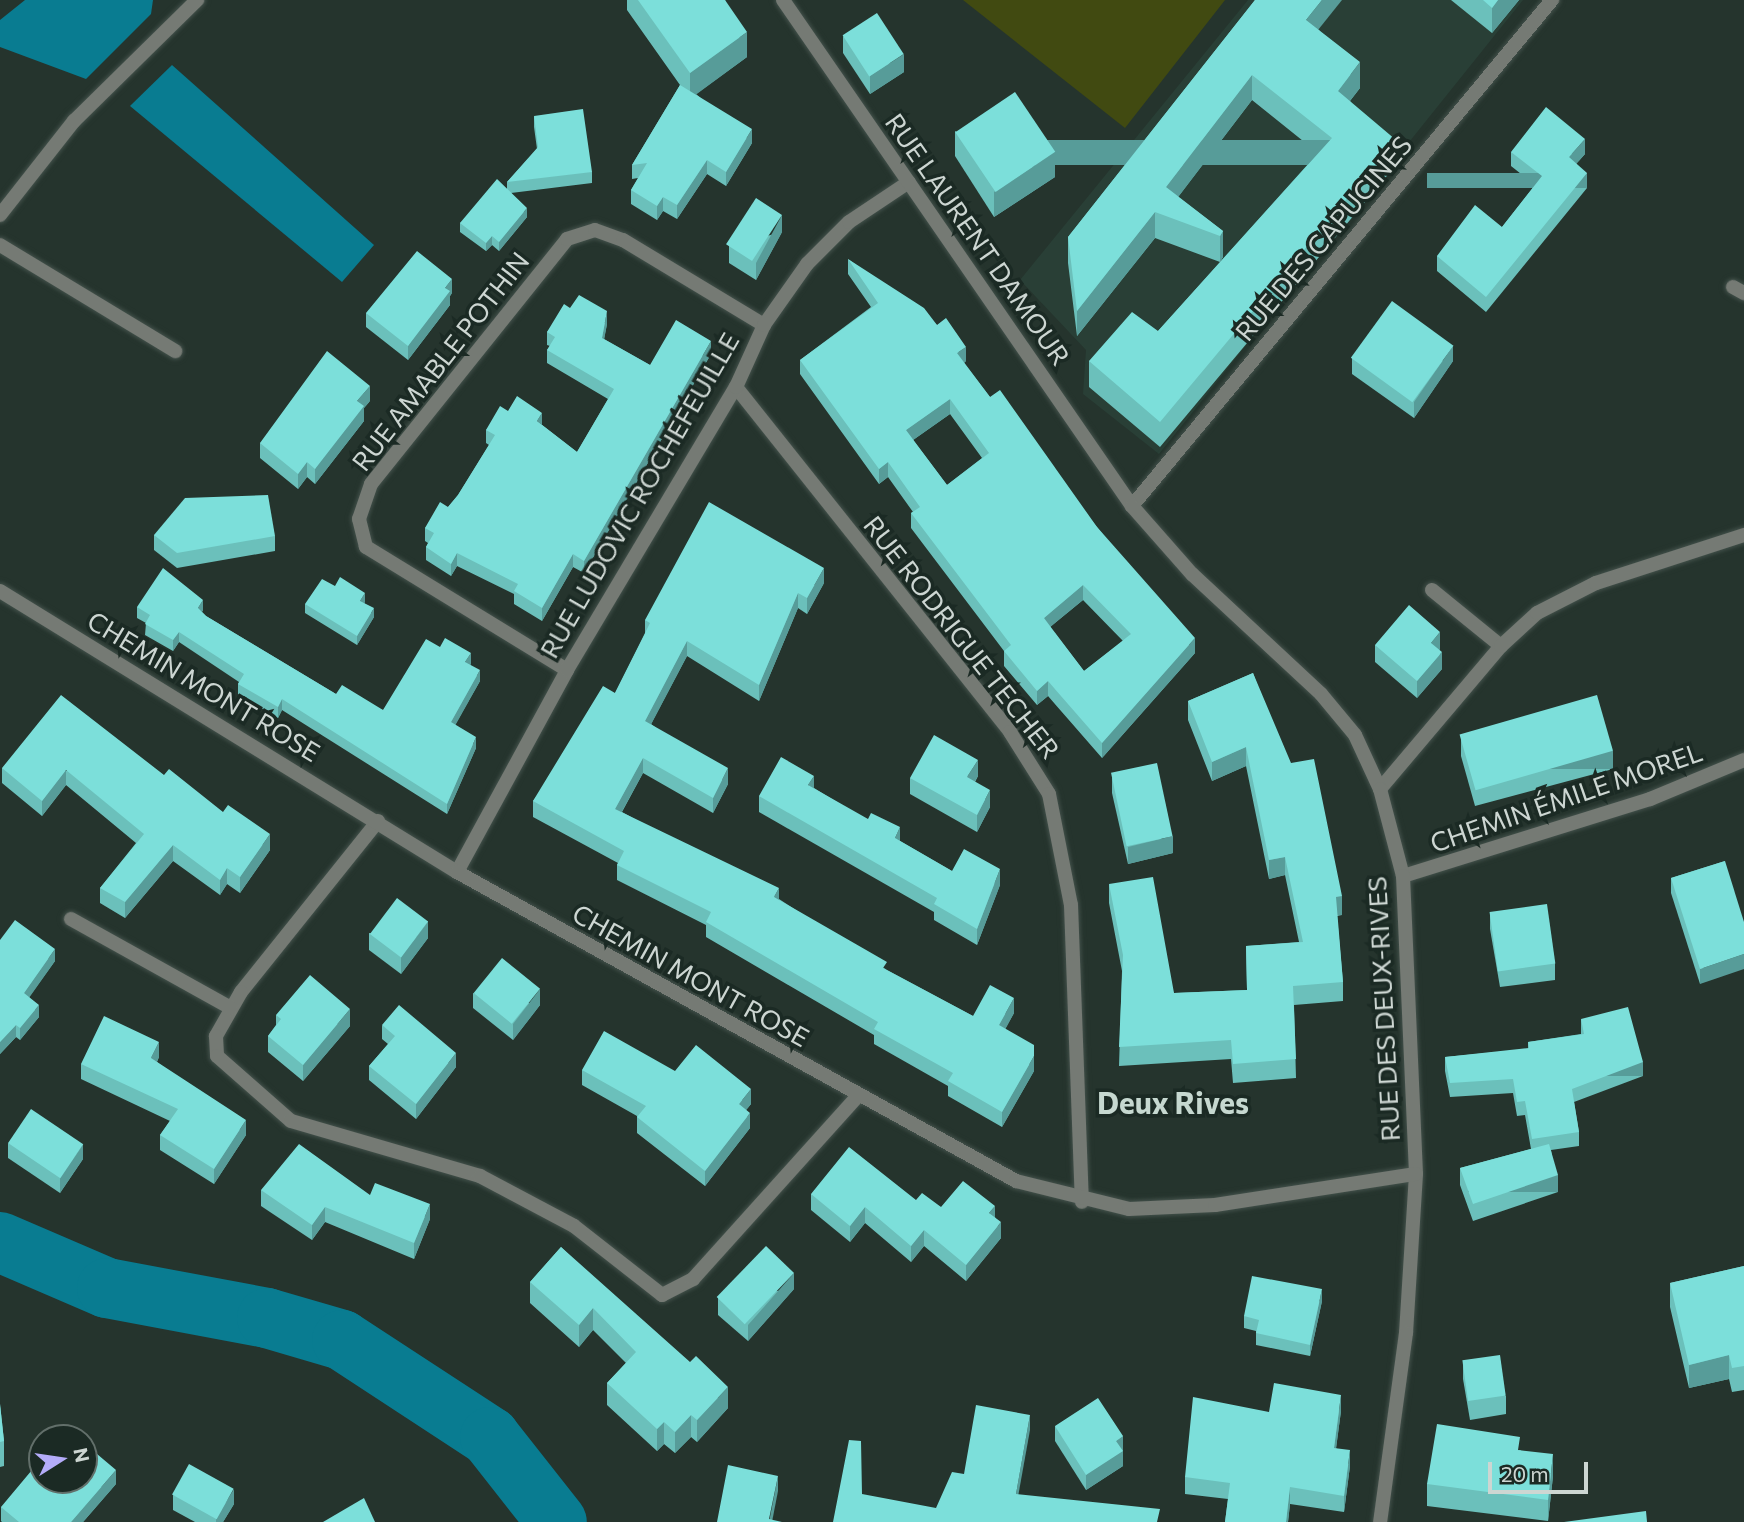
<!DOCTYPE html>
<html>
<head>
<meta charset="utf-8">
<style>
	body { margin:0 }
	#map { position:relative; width:1744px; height:1522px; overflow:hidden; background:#25342d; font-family:Commissioner,sans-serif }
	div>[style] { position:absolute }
	.built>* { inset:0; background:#293f36 }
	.green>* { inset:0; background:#414a11 }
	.water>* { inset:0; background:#097c91 }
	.river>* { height:60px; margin:-30px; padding:0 30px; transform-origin:30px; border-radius:30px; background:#097c91 }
	.roads { filter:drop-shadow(0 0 2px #43514b) drop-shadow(0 0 2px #43514b) }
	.minor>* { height:14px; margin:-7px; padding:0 7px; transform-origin:7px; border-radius:7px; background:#757a74 }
	.tertiary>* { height:14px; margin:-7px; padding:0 7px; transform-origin:7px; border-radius:7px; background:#757a74 }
	.wall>* { inset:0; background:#6bc0bb }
	.shaded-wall>* { inset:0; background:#579c99; transform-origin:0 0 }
	.building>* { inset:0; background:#7cdfda; transform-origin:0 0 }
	span { translate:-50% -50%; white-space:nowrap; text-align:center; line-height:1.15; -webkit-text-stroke:7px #1b2a24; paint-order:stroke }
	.street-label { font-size:26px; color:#cdd6d2 }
	.quarter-label { font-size:30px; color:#c6d8d0; font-weight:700 }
	.north { position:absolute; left:28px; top:1424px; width:70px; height:70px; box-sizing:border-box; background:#1b2a24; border:2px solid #626f6a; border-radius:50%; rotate:78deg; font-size:19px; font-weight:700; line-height:28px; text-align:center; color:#cdd6d2 }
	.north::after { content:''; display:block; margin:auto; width:24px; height:32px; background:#b4acf9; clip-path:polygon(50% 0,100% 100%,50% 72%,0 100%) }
	.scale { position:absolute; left:1488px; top:1462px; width:100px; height:32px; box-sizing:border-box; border:4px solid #cdd6d2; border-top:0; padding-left:9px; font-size:21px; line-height:24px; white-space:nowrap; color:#cdd6d2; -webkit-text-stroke:5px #1b2a24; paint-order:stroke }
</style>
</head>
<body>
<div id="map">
	<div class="built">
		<i style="clip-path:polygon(1248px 0,1523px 0,1159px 454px,1083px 394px,1086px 350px,1020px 280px)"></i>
	</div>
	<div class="green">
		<i style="clip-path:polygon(963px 0,1225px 0,1125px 128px)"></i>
	</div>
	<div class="water">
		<i style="clip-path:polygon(25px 0,153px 0,151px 14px,86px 79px,0 47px,0 20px)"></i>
		<i style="clip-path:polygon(172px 65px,374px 245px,342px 282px,130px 106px)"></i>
	</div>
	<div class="river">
		<i style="left:0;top:1242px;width:116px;rotate:23.3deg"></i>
		<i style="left:107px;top:1288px;width:163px;rotate:10.6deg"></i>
		<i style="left:267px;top:1318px;width:78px;rotate:16.3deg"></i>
		<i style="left:342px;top:1340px;width:177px;rotate:33.2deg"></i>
		<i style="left:490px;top:1437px;width:108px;rotate:51.8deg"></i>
	</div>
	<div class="roads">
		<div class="minor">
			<i style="left:0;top:215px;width:120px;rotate:-51.8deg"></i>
			<i style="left:74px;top:121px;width:173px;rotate:-44.5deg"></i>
			<i style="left:0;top:245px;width:205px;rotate:31.2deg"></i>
			<i style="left:1733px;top:287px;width:13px;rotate:29deg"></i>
			<i style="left:736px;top:387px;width:441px;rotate:51.5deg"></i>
			<i style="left:1010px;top:732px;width:73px;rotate:57.8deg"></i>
			<i style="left:1049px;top:794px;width:113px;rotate:78.8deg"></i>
			<i style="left:1071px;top:905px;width:297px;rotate:87.9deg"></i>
			<i style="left:1132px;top:506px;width:658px;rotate:-50.31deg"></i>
			<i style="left:1432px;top:590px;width:89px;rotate:39.1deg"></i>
			<i style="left:567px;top:670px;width:236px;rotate:-148.5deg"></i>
			<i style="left:366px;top:547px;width:29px;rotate:-104deg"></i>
			<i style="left:359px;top:519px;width:37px;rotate:-71deg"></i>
			<i style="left:371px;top:484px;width:314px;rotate:-51.3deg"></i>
			<i style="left:567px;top:239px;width:29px;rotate:-18deg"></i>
			<i style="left:595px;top:230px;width:30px;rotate:20deg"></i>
			<i style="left:623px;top:240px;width:165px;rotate:31.1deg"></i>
			<i style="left:1380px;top:789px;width:187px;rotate:-49.8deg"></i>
			<i style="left:1501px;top:646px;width:49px;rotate:-42.5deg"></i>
			<i style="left:1537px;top:613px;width:66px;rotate:-27deg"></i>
			<i style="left:1596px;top:583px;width:156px;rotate:-18deg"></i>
			<i style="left:378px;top:821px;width:219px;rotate:128.7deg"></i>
			<i style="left:241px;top:992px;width:51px;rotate:119.6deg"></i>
			<i style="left:216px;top:1036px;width:20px;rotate:87deg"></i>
			<i style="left:217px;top:1056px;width:98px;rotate:41.3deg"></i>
			<i style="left:291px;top:1121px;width:197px;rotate:16.2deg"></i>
			<i style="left:480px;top:1176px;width:106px;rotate:28deg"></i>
			<i style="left:574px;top:1226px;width:112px;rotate:38.1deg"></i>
			<i style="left:662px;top:1295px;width:35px;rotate:-27deg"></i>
			<i style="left:693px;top:1279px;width:245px;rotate:-48deg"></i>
			<i style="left:457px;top:872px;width:230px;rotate:-61.4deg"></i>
			<i style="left:567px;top:670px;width:330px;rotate:-59.2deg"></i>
			<i style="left:736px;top:387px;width:68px;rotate:-65.7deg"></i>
			<i style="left:764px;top:325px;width:75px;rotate:-54.8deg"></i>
			<i style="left:807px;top:264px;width:59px;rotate:-45deg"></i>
			<i style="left:849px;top:222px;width:72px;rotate:-33.7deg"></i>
			<i style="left:1403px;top:876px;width:259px;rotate:-17.3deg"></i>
			<i style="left:1650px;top:799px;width:102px;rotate:-22.5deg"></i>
			<i style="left:71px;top:919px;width:183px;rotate:29.1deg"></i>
		</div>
		<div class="tertiary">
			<i style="left:783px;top:0;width:615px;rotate:55.41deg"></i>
			<i style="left:1132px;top:506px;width:91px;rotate:48.6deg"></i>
			<i style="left:1192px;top:574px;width:176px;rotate:42.9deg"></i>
			<i style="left:1321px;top:694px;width:53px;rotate:50.3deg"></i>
			<i style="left:1355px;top:735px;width:60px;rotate:65.2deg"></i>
			<i style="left:1380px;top:789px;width:90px;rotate:75.2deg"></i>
			<i style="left:1403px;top:876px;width:298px;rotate:87.5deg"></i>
			<i style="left:1416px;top:1174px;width:159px;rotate:93.6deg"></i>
			<i style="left:1406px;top:1333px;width:191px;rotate:97.8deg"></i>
			<i style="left:0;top:591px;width:536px;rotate:31.59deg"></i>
			<i style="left:457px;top:872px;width:639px;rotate:28.93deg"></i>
			<i style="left:1016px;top:1181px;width:116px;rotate:13.9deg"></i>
			<i style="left:1129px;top:1209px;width:86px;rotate:-2.7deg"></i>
			<i style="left:1215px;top:1205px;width:203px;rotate:-8.8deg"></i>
		</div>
	</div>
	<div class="wall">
		<i style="clip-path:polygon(627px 0,725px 0,747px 57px,696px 94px,752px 143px,726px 186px,707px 174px,677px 219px,663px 211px,657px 220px,631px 204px,631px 190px,638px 178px,632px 179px,632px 165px,680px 85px,627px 10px)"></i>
		<i style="clip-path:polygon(1255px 0,1319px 30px,1360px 88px,1350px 101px,1396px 165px,1160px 447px,1089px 387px,1089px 361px,1158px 331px,1318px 153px,1252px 100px,1178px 197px,1223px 231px,1223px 257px,1220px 262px,1155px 238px,1077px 336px,1068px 263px,1068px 237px)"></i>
		<i style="clip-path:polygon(1451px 0,1519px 0,1492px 33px)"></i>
		<i style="clip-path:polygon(843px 36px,904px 72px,870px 94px,843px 53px)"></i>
		<i style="clip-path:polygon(534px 116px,592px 172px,592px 183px,511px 193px,527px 217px,499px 251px,492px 245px,486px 251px,460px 232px,460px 223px,507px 189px,507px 182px,537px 149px,534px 127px)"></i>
		<i style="clip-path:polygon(955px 131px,1055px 177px,994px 217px,955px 156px)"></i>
		<i style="clip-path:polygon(1511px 152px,1585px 154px,1576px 164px,1587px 188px,1486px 312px,1437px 271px,1437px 256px,1502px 227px,1535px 185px,1511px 166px)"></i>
		<i style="clip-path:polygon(782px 232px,756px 280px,729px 263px,729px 246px)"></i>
		<i style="clip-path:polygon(evenodd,848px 259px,937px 325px,966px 361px,964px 363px,990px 397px,1097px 527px,1195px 653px,1102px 758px,1048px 696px,1037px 705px,1004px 666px,1004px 651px,911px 528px,911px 513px,913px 512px,888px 477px,879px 484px,800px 374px,800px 360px,871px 307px,848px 274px,848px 259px,950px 414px,982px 458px,947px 485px,913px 440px,950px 414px,848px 259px,1083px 600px,1123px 641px,1084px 671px,1050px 627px,1083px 600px)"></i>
		<i style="clip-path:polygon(452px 293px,450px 296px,450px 305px,408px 360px,366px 327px,366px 313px)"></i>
		<i style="clip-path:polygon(570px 308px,607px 324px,604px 339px,650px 365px,711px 354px,584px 573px,573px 567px,542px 621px,514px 604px,514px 594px,457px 566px,451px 576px,426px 560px,426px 547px,428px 543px,425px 541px,425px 528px,448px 507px,458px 495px,489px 445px,486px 443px,486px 430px,508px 411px,542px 425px,577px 452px,608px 399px,547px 363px,547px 350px,550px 346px,547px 345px,547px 332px)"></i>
		<i style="clip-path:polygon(1352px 358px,1453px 361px,1414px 418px,1352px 374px)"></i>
		<i style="clip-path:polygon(370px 401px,364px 408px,364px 421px,315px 484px,307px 477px,298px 489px,260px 458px,260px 443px)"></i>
		<i style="clip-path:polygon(154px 535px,275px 536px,275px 551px,177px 568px,154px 550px)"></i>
		<i style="clip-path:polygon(824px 583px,807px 614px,798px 608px,759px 701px,687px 656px,651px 724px,728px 784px,713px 813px,643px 773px,622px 812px,779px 899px,887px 970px,973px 1016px,1014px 1013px,1005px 1029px,1034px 1071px,1002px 1127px,948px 1096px,948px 1086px,874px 1044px,874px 1035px,706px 937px,706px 925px,617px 880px,617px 865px,618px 863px,533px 817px,533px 801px,615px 693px,645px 634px,645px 620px)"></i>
		<i style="clip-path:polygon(365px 602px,364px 603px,374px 617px,357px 645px,305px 613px,305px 604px)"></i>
		<i style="clip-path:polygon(137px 607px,203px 610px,202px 612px,206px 616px,336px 694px,383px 710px,471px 664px,470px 665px,480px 681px,455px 725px,476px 748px,447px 814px,282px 710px,278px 718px,238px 694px,238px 684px,239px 682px,179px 642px,173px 651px,145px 635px,146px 623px,137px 618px)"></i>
		<i style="clip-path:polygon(1375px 645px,1440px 649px,1439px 650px,1442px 669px,1417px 698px,1375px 662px)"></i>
		<i style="clip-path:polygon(1253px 673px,1342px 915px,1337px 916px,1343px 982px,1343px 1001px,1294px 1005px,1296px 1078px,1233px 1083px,1231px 1059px,1119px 1066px,1122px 971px,1109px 903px,1109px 884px,1174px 993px,1247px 990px,1246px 946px,1299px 942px,1285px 875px,1269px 879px,1246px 766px,1212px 781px,1188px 720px,1188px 701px)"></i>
		<i style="clip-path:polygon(1461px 739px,1613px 769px,1475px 806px,1461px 756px)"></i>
		<i style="clip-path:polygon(2px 768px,164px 775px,270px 850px,240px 893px,227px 884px,220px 895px,173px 861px,125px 918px,100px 903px,100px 888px,136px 843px,66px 785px,42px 816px,2px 783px)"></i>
		<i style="clip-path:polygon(978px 776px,975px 782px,990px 807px,977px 832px,910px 794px,910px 778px)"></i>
		<i style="clip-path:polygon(1112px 777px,1173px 853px,1128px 864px,1112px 793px)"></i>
		<i style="clip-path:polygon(814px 788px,900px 841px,952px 871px,1000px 885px,977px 945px,934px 920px,934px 912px,759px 812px,759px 796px)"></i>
		<i style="clip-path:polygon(1725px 861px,1700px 984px,1671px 893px,1671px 878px)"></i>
		<i style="clip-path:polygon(1490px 912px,1555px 963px,1555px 980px,1500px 987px,1490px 929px)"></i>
		<i style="clip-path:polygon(369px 933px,428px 938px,401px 974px,369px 950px)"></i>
		<i style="clip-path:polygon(0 940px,55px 961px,29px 997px,39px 1017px,20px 1040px,16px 1037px,0 1054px)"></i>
		<i style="clip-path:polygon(473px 993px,540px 1005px,513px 1040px,473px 1008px)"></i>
		<i style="clip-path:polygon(276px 1015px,350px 1026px,303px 1081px,268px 1052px,268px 1036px,276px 1025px)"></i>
		<i style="clip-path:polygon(1581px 1019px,1643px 1076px,1574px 1102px,1579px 1132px,1579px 1146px,1551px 1150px,1558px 1192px,1473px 1221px,1460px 1185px,1460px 1168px,1531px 1149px,1525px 1115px,1517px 1116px,1513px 1093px,1450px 1097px,1445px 1071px,1445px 1057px,1528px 1049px,1528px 1042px,1581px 1034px)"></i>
		<i style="clip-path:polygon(382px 1025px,456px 1067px,416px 1119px,369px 1080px,369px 1066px,388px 1044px,382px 1039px)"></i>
		<i style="clip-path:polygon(159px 1057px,157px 1062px,246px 1135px,214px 1184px,160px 1150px,160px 1135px,170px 1121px,81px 1079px,81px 1064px)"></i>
		<i style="clip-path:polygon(582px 1070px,675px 1071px,751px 1104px,746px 1110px,750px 1128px,705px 1186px,637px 1133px,637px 1116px,582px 1085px)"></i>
		<i style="clip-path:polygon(8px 1143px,83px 1159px,60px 1193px,8px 1158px)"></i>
		<i style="clip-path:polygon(261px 1190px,370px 1195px,430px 1219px,414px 1259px,325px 1222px,312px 1240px,261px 1206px)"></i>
		<i style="clip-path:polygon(811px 1194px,916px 1200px,941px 1207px,995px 1217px,1001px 1238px,966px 1281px,924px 1246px,911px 1262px,865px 1223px,850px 1242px,811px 1210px)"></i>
		<i style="clip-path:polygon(561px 1247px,728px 1408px,697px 1442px,691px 1437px,675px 1453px,664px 1444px,657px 1451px,607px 1405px,607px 1383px,626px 1363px,593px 1330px,579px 1347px,530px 1303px,530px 1282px)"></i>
		<i style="clip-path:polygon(1744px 1266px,1744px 1390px,1732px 1392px,1729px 1379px,1689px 1388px,1670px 1307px,1670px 1283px)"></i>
		<i style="clip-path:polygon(794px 1289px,748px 1341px,718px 1315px,718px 1298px)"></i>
		<i style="clip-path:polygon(1322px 1301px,1310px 1356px,1256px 1345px,1256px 1331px,1244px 1328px,1244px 1316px)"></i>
		<i style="clip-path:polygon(1463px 1362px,1506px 1396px,1506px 1414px,1470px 1420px,1463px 1379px)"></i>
		<i style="clip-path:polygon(0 1404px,4px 1441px,4px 1466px,0 1467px)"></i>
		<i style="clip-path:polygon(1341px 1411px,1336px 1448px,1350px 1466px,1344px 1512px,1290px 1504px,1288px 1522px,1225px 1522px,1228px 1499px,1185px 1494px,1185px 1477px,1269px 1412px)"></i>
		<i style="clip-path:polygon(1055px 1426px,1123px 1436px,1123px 1466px,1086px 1490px,1055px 1441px)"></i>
		<i style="clip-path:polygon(1520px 1450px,1553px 1476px,1548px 1521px,1427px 1506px,1427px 1484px)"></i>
		<i style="clip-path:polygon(116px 1484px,83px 1522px,2px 1522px,1px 1521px,1px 1507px)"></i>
		<i style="clip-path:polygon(173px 1495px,234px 1504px,223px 1522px,195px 1522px,173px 1510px)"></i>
	</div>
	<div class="shaded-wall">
		<i style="clip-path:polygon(1322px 0,1342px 0,1306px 45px,1306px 20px)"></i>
		<i style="clip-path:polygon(1498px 0,1519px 0,1492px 33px,1492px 8px)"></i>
		<i style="clip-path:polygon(747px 32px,747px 57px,690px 99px,690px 73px)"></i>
		<i style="clip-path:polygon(904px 54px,904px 72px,870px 94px,870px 76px)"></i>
		<i style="clip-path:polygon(1360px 62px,1360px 88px,1338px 116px,1338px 91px)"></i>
		<i style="clip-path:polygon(1252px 75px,1252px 100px,1166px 213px,1166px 187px)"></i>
		<i style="clip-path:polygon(752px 129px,752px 143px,726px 186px,726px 172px)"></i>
		<i style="clip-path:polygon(1585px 139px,1585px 154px,1569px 172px,1569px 157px)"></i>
		<i style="left:1396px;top:140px;width:25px;height:368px;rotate:90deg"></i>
		<i style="clip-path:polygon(1055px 152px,1055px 177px,994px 217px,994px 192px)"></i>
		<i style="clip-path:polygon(707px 160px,707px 174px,677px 219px,677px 205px)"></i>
		<i style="left:1587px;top:173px;width:15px;height:160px;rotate:90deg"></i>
		<i style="clip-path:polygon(663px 197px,663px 211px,657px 220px,657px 206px)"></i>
		<i style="clip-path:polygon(527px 208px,527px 217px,499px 251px,499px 242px)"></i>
		<i style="clip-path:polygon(1155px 212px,1155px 238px,1077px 336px,1077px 311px)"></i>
		<i style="clip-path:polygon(782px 215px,782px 232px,756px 280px,756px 263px)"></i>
		<i style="clip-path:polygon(1223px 231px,1223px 257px,1220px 262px,1220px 236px)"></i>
		<i style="clip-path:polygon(492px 236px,492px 245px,486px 251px,486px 243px)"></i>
		<i style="clip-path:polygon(452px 279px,452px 293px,450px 296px,450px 305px,408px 360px,408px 346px,445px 288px)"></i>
		<i style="clip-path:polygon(607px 311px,607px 324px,602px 351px,602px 338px)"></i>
		<i style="clip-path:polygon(711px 341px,711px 354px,584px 573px,584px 561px)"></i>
		<i style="clip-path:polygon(1453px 346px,1453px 361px,1414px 418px,1414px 402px)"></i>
		<i style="clip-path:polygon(966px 347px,966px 361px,957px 368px,957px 353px)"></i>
		<i style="clip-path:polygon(370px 386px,370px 401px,364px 408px,364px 421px,315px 484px,315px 469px,357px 401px)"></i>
		<i style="clip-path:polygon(950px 399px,950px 414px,906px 445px,906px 430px)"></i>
		<i style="clip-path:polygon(542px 413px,542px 425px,537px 421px)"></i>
		<i style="clip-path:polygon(307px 462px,307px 477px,298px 489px,298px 474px)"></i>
		<i style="clip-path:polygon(888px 462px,888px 477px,879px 484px,879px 469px)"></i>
		<i style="clip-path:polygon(457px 553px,457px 566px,451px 576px,451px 564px)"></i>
		<i style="clip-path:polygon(573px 554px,573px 567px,542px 621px,542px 608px)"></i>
		<i style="clip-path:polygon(824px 568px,824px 583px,807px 614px,807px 598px)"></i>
		<i style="clip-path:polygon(1083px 585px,1083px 600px,1044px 632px,1044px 618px)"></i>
		<i style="clip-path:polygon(365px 593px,365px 602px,360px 609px,360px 601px)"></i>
		<i style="clip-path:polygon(798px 593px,798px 608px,759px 701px,759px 685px)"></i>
		<i style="clip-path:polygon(203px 600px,203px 610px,198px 618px,198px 608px)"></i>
		<i style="clip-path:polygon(374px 608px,374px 617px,357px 645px,357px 636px)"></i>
		<i style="clip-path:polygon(179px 632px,179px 642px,173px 651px,173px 640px)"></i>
		<i style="clip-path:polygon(1440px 632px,1440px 649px,1431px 660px,1431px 643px)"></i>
		<i style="clip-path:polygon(1195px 638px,1195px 653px,1102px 758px,1102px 743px)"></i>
		<i style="clip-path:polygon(687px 641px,687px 656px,645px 736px,645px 721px)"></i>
		<i style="clip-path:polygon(1442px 652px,1442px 669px,1417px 698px,1417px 681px)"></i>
		<i style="clip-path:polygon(471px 653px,471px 664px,465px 673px,465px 662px)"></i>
		<i style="clip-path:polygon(480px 670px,480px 681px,451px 733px,451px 722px)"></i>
		<i style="clip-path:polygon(1048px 681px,1048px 696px,1037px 705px,1037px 691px)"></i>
		<i style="clip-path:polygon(282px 699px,282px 710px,278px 718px,278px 707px)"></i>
		<i style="clip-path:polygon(476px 737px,476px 748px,447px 814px,447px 804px)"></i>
		<i style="clip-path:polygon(1246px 747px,1246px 766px,1212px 781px,1212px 762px)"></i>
		<i style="left:1613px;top:751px;width:18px;height:143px;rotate:90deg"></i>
		<i style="clip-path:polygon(643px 758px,643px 773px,615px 824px,615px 809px)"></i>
		<i style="clip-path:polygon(978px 760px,978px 776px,967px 794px,967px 777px)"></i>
		<i style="clip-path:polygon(728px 768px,728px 784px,713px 813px,713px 798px)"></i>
		<i style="clip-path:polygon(66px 770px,66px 785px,42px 816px,42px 801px)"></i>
		<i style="clip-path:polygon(814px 776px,814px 792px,808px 785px)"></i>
		<i style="clip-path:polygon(990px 790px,990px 807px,977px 832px,977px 815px)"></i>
		<i style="clip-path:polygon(900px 827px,900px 843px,895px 838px)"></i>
		<i style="clip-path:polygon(270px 834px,270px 850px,240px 893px,240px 877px)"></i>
		<i style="clip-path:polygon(1173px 836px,1173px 853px,1128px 864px,1128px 847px)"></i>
		<i style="clip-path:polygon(173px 845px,173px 861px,125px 918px,125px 902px)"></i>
		<i style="clip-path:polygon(1285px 857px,1285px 875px,1269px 879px,1269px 860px)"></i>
		<i style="clip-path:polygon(227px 868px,227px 884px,220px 895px,220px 880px)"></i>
		<i style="clip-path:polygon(1000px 869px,1000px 885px,977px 945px,977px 929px)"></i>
		<i style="clip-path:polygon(779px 888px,779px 903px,774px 897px)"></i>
		<i style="left:1342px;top:896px;width:19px;height:6px;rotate:90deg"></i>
		<i style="clip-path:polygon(428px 921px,428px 938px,401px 974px,401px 957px)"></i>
		<i style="clip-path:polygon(55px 949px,55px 961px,24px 1005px,24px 993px)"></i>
		<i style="clip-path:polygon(1744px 954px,1744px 969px,1700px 984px,1700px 969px)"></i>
		<i style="clip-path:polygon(540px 989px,540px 1005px,513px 1040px,513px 1024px)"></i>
		<i style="clip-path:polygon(1014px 998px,1014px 1013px,999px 1041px,999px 1025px)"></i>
		<i style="clip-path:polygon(39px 1005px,39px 1017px,20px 1040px,20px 1028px)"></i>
		<i style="clip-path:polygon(350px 1009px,350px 1026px,303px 1081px,303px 1065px)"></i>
		<i style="clip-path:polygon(16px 1025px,16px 1037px,0 1054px,0 1042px)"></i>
		<i style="clip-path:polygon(159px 1042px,159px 1057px,151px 1074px,151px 1058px)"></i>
		<i style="clip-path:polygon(456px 1053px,456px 1067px,416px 1119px,416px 1104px)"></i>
		<i style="clip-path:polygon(1034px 1056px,1034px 1071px,1002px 1127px,1002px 1112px)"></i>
		<i style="left:1643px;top:1062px;width:14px;height:76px;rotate:90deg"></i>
		<i style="clip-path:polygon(751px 1089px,751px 1104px,739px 1119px,739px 1104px)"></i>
		<i style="clip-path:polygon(750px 1113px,750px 1128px,705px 1186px,705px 1171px)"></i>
		<i style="clip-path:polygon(246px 1120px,246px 1135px,214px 1184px,214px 1169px)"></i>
		<i style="clip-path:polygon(83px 1144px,83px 1159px,60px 1193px,60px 1177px)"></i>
		<i style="left:1558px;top:1175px;width:17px;height:90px;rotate:90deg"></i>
		<i style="clip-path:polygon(430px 1204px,430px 1219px,414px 1259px,414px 1243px)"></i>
		<i style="clip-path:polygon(995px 1206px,995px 1222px,989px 1213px)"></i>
		<i style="clip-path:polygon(325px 1207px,325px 1222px,312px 1240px,312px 1225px)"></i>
		<i style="clip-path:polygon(865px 1207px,865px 1223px,850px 1242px,850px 1226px)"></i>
		<i style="clip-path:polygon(1001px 1222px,1001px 1238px,966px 1281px,966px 1265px)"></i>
		<i style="clip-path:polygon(924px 1230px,924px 1246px,911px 1262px,911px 1246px)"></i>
		<i style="clip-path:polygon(794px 1273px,794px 1289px,748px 1341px,748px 1325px)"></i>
		<i style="clip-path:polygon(1322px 1289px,1322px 1301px,1310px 1356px,1310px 1345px)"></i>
		<i style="clip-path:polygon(593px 1308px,593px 1330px,579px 1347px,579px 1325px)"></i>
		<i style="clip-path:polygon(1729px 1355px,1729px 1379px,1689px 1388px,1689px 1365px)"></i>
		<i style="clip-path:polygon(728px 1387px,728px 1408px,697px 1442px,697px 1420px)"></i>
		<i style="clip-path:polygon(1341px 1395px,1341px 1411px,1334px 1464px,1334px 1448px)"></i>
		<i style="clip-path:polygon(691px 1415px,691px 1437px,675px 1453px,675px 1432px)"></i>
		<i style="clip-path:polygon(1030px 1415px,1030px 1430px,1016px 1508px,1016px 1494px)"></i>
		<i style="clip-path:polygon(664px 1422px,664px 1444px,657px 1451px,657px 1429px)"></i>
		<i style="clip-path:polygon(1123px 1436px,1123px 1466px,1086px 1490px,1086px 1475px,1116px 1441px)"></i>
		<i style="clip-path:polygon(1350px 1450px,1350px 1466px,1344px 1512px,1344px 1496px)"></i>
		<i style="clip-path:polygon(1553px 1454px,1553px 1476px,1548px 1521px,1548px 1500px)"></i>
		<i style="clip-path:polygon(116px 1470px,116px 1484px,83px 1522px,71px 1522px)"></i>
		<i style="clip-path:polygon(778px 1476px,778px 1491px,772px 1522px,769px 1522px)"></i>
		<i style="clip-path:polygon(1290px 1487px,1290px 1504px,1288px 1522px,1286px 1522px)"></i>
		<i style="clip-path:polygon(234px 1489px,234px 1504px,223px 1522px,216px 1522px,216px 1518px)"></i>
	</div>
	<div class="building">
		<i style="clip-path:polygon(638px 0,725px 0,747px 32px,690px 73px)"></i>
		<i style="clip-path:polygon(1255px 0,1322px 0,1306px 20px,1360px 62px,1338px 91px,1396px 140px,1160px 422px,1089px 361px,1132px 312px,1158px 331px,1332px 138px,1252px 75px,1166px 187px,1223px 231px,1220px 236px,1155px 212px,1077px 311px,1068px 237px)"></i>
		<i style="clip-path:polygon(1483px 0,1498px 0,1492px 8px)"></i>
		<i style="left:877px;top:13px;width:49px;height:41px;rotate:57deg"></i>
		<i style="clip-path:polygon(680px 85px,752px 129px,726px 172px,707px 160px,677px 205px,663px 197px,657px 206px,631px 190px,647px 163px,632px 165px)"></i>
		<i style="left:1015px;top:92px;width:72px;height:72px;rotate:56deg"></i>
		<i style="clip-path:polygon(1546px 107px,1585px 139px,1569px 157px,1587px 173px,1486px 297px,1437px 256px,1475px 205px,1502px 227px,1542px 176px,1511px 152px)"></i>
		<i style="clip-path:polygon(583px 109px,592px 172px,507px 182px,538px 147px,534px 116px)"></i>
		<i style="clip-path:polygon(497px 179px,527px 208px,499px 242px,492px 236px,486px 243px,460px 223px)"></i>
		<i style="left:756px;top:198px;width:31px;height:55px;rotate:33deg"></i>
		<i style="clip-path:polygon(417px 251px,452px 279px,445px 288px,450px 291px,408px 346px,366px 313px)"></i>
		<i style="clip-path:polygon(evenodd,848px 259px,924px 308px,937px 325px,946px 318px,966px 347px,957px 353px,990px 397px,1000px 390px,1097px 527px,1195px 638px,1102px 743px,1048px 681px,1037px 691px,1004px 651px,1011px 645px,911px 513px,920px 507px,888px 462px,879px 469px,800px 360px,878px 303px,848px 259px,950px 399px,989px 453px,947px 485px,906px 430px,950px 399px,848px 259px,1083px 585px,1131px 634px,1084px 671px,1044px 618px,1083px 585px)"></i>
		<i style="clip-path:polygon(579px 295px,607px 311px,602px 338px,650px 365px,676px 320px,711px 341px,584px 561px,573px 554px,542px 608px,514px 591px,518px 584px,457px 553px,451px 564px,426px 547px,434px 533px,425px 528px,440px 502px,448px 507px,458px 495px,495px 435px,486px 430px,500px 406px,508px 411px,517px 396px,542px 413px,537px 421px,577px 452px,614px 389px,547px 350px,555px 337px,547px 332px,564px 304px,570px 308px)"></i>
		<i style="left:1392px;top:301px;width:76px;height:70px;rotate:36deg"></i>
		<i style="clip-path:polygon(327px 351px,370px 386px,357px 401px,364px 406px,315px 469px,307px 462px,298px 474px,260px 443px)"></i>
		<i style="clip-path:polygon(268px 495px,275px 536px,177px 553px,154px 535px,185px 498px)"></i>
		<i style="clip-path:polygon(709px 502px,824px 568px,807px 598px,798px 593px,759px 685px,687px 641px,645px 721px,728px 768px,713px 798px,643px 758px,615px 809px,779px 888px,774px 897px,887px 962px,883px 968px,973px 1016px,990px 985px,1014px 998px,999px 1025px,1034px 1045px,1034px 1056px,1002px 1112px,948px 1081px,953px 1073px,874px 1029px,878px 1022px,706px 922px,711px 912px,617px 865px,624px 851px,533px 801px,603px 686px,615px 693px,650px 623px,645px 620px)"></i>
		<i style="clip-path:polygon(163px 568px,203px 600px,198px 608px,206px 616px,336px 694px,342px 685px,383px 710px,426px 639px,440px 647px,445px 638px,471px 653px,465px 662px,480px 670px,451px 722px,476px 737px,447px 804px,282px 699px,278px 707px,238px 684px,244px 674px,179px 632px,173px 640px,145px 624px,150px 615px,137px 607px)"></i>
		<i style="clip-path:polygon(340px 577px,365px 593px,360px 601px,374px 608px,357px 636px,305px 604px,322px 579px,335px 586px)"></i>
		<i style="clip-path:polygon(1409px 605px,1440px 632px,1431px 643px,1442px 652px,1417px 681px,1375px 645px)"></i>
		<i style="clip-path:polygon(1253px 673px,1291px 763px,1314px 759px,1342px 896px,1336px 897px,1343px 982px,1293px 986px,1296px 1059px,1233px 1064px,1231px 1040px,1119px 1047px,1123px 955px,1109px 884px,1153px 877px,1174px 993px,1247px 990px,1246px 946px,1303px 942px,1285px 857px,1269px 860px,1246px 747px,1212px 762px,1188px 701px)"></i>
		<i style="clip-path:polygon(61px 695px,164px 775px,169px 769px,223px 812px,228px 805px,270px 834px,240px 877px,227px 868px,220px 880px,173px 845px,125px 902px,100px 888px,144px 834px,66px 770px,42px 801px,2px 768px)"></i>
		<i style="left:1597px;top:695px;width:58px;height:143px;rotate:74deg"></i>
		<i style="clip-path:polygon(934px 735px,978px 760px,967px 777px,990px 790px,977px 815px,910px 778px)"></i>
		<i style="clip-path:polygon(781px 757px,814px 776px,808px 785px,868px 819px,871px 813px,900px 827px,895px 838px,952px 871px,964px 849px,1000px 869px,977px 929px,934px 904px,937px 898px,759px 796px)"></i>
		<i style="left:1157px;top:763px;width:75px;height:47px;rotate:78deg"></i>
		<i style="clip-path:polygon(1725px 861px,1744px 922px,1744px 954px,1700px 969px,1671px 878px)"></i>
		<i style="left:397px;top:898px;width:39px;height:45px;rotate:37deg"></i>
		<i style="left:1547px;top:904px;width:60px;height:58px;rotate:82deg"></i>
		<i style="clip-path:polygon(15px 920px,55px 949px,24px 993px,39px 1005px,20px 1028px,16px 1025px,0 1042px,0 940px)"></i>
		<i style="left:502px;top:958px;width:49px;height:45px;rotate:39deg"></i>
		<i style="clip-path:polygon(310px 975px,350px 1009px,303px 1065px,268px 1036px,281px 1019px,276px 1015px)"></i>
		<i style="clip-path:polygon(399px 1005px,456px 1053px,416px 1104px,369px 1066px,395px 1036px,382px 1025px)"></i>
		<i style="clip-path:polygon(1628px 1007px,1643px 1062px,1572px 1089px,1579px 1132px,1532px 1139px,1525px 1101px,1517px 1102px,1513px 1079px,1450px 1083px,1445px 1057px,1529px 1048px,1528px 1042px,1584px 1034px,1581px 1019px)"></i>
		<i style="clip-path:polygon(104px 1016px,159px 1042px,151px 1058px,246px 1120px,214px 1169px,160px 1135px,178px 1109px,81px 1064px)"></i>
		<i style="clip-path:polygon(604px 1031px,675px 1071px,696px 1045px,751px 1089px,739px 1104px,750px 1113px,705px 1171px,637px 1117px,646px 1106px,582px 1070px)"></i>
		<i style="left:31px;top:1109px;width:63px;height:41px;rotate:34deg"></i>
		<i style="clip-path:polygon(299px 1144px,370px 1195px,375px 1183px,430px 1204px,414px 1243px,325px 1207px,312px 1225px,261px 1190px)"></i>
		<i style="clip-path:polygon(1549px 1144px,1558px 1175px,1473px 1204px,1460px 1168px)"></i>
		<i style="clip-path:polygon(849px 1147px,916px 1200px,922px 1193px,941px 1207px,963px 1181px,995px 1206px,989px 1213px,1001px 1222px,966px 1265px,924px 1230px,911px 1246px,865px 1207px,850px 1226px,811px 1194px)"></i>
		<i style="left:766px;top:1246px;width:39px;height:71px;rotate:44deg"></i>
		<i style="clip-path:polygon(561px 1247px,690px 1362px,696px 1356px,728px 1387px,697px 1420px,691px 1415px,675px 1432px,664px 1422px,657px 1429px,607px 1383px,636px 1352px,593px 1308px,579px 1325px,530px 1282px)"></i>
		<i style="clip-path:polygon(1744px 1266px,1744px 1366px,1732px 1368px,1729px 1355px,1689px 1365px,1670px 1283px)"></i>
		<i style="clip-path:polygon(1252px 1276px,1322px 1289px,1310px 1345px,1256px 1333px,1259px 1320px,1244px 1316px)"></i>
		<i style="left:1500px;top:1355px;width:41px;height:38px;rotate:82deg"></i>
		<i style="clip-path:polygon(1274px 1383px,1341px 1395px,1334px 1448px,1350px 1450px,1344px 1496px,1290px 1487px,1286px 1522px,1225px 1522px,1230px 1483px,1185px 1477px,1193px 1397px,1269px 1412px)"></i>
		<i style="clip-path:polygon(1098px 1398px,1123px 1436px,1116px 1441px,1123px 1451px,1086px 1475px,1055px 1426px)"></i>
		<i style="clip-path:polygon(0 1404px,4px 1441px,0 1442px)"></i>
		<i style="clip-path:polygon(976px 1405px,1030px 1415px,1016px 1494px,1160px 1509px,1157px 1522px,833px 1522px,849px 1440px,861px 1441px,862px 1494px,936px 1508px,952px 1472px,964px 1474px)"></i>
		<i style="clip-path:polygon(1437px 1424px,1520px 1437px,1518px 1450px,1553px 1454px,1548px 1500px,1427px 1484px)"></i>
		<i style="clip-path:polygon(67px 1428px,78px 1438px,59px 1438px)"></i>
		<i style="clip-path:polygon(84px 1443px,116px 1470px,71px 1522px,19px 1522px,1px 1507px,42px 1458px,42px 1480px,84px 1480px)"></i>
		<i style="left:189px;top:1464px;width:51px;height:35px;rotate:29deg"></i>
		<i style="clip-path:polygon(728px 1465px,778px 1476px,769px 1519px,782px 1522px,717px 1522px)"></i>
		<i style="clip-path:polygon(364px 1498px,375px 1522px,323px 1522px)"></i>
		<i style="clip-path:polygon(1646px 1511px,1647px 1522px,1564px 1522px)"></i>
	</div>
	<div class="street-label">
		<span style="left:1323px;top:238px;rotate:-50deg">RUE DES CAPUCINES</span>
		<span style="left:978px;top:239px;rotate:55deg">RUE LAURENT DAMOUR</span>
		<span style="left:440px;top:361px;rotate:-52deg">RUE AMABLE POTHIN</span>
		<span style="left:639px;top:495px;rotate:-60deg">RUE LUDOVIC ROCHEFEUILLE</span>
		<span style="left:962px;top:637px;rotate:52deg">RUE RODRIGUE TECHER</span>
		<span style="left:204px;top:686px;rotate:31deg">CHEMIN MONT ROSE</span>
		<span style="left:1566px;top:797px;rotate:-19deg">CHEMIN ÉMILE MOREL</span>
		<span style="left:691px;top:975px;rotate:29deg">CHEMIN MONT ROSE</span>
		<span style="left:1383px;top:1009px;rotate:-93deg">RUE DES DEUX-RIVES</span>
	</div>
	<div class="quarter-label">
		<span style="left:1173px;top:1102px">Deux Rives</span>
	</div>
	<div class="north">N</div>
	<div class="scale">20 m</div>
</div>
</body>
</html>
